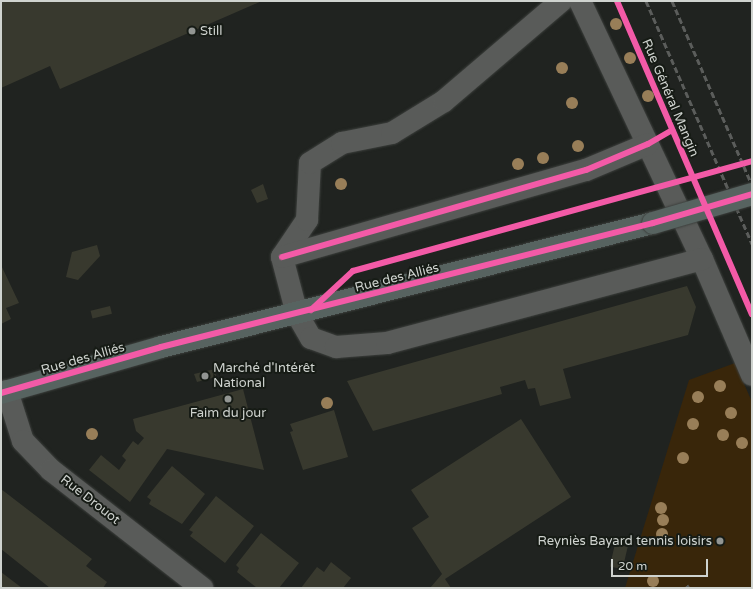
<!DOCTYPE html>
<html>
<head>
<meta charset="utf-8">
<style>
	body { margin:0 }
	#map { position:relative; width:753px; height:589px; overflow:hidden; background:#202320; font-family:"Varela Round",sans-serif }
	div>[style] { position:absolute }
	.green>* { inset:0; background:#39260a }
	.building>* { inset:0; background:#38392e; transform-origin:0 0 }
	.path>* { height:2.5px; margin-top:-1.25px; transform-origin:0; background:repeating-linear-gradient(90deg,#585a58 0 3px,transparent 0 5px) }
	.roads { filter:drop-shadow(0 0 1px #3d403d) drop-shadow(0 0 1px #3d403d) }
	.minor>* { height:22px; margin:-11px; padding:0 11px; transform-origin:11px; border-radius:11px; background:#595b59 }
	.major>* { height:22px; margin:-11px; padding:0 11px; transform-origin:11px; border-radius:11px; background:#576360 }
	.rail>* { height:3px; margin-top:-1.5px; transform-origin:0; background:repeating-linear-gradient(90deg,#5b5d5b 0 6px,transparent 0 9px) }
	.bridges { filter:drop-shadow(0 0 1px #3d403d) drop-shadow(0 0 1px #3d403d) }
	.major-bridge>* { height:22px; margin:-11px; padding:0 11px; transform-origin:11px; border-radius:11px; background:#576360 }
	.cycleway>* { height:6px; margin:-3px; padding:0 3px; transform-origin:3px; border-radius:3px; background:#f35aa7 }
	.trees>* { width:12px; height:12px; margin:-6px; border-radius:50%; background:#987e58 }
	.dots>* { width:11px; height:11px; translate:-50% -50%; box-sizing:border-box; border:2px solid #161b15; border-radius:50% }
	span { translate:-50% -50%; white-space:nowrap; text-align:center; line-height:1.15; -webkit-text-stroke:4px #161b15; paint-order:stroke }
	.poi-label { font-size:13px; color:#cfd3cf }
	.left { translate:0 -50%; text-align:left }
	.right { translate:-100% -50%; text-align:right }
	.street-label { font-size:13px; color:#cfd3cf }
	.frame { position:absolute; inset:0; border:2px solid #cfd3cf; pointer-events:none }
	.scale { position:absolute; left:611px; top:559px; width:97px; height:18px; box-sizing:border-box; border:2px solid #cfd3cf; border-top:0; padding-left:5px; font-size:12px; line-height:14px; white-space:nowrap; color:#cfd3cf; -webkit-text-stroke:3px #161b15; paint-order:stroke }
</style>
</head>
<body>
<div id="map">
	<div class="green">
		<i style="clip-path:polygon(735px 363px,752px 402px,752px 588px,625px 588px,689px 380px)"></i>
	</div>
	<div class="building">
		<i style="clip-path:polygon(1px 1px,262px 1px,60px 89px,50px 66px,1px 88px)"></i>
		<i style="clip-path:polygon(263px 184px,268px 199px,257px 203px,251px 190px)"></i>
		<i style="clip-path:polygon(97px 245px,100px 256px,78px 280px,66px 277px,72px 252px)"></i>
		<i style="clip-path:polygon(1px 265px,19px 303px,6px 308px,11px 319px,1px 324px)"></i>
		<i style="clip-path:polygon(687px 286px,696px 307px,688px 335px,563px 369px,571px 398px,540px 406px,535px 388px,528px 389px,525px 380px,500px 387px,502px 394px,373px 431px,347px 381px)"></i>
		<i style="left:110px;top:306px;width:8px;height:20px;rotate:76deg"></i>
		<i style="clip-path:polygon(215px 369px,216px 377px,197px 382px,194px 374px)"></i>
		<i style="clip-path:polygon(243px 389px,264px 470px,167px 449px,130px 502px,89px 470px,101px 455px,119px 470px,126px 460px,122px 456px,133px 441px,138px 445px,144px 438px,136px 431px,133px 419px)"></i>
		<i style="clip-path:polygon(334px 410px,348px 457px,303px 470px,290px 432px,293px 431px,290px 424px)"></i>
		<i style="clip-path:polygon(521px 419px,571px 497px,445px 579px,451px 588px,430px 588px,442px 574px,412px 528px,429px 517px,411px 490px)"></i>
		<i style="clip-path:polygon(172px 466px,205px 494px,182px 524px,149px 504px,151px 500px,147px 497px)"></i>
		<i style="clip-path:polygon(1px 489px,92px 559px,86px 566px,107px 582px,103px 588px,50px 588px,1px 549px)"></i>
		<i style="clip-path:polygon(216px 496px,254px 526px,225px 563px,190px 536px,193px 532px,189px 530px)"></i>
		<i style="clip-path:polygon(261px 533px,299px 563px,279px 588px,257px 588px,237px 572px,239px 568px,236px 565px)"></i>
		<i style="left:615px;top:544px;width:13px;height:23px;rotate:13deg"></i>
		<i style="clip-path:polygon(331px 562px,351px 578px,343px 588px,301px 588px,317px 567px,324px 572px)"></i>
		<i style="clip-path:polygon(1px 572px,22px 588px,1px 588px)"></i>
	</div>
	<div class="path">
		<i style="left:687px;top:585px;width:4px;rotate:56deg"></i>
	</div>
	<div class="roads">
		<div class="minor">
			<i style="left:580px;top:1px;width:285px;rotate:64.7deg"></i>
			<i style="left:702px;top:259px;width:126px;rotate:66.7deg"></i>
			<i style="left:282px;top:257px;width:59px;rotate:75.3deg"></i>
			<i style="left:297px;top:314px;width:28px;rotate:60deg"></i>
			<i style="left:311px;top:338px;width:27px;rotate:20deg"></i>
			<i style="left:336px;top:347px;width:51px;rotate:-4.5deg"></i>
			<i style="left:387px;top:343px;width:326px;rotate:-14.9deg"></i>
			<i style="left:282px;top:257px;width:45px;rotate:-56deg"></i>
			<i style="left:307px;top:220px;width:57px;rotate:-87deg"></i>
			<i style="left:310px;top:163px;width:38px;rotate:-32deg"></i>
			<i style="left:342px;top:143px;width:51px;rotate:-11.3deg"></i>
			<i style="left:392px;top:133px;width:61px;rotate:-31.6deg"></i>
			<i style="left:444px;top:101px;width:154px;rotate:-40.5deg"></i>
			<i style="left:282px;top:257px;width:316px;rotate:-16deg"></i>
			<i style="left:586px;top:170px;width:67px;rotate:-22.8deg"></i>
			<i style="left:7px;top:391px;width:52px;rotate:72.3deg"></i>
			<i style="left:23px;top:441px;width:40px;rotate:46deg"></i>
			<i style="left:51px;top:470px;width:192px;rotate:38deg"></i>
		</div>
		<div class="major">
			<i style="left:1px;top:393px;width:166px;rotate:-16deg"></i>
			<i style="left:161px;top:347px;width:507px;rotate:-14.15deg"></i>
		</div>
	</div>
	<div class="rail">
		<i style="left:646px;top:1px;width:265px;rotate:66.4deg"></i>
		<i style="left:672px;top:1px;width:201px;rotate:66.5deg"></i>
	</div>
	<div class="bridges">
		<div class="major-bridge">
			<i style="left:653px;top:223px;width:103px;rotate:-16.3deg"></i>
		</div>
	</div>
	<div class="cycleway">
		<i style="left:617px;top:1px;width:341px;rotate:66.7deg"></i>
		<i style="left:282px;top:257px;width:316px;rotate:-16deg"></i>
		<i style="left:586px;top:170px;width:67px;rotate:-22.8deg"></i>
		<i style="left:648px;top:144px;width:28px;rotate:-30deg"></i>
		<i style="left:311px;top:310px;width:57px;rotate:-42.9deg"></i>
		<i style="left:353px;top:271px;width:414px;rotate:-15.4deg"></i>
		<i style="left:1px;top:393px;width:166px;rotate:-16deg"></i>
		<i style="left:161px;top:347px;width:507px;rotate:-14.15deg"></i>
		<i style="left:653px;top:223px;width:103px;rotate:-16.3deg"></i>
	</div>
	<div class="trees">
		<i style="left:616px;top:24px"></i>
		<i style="left:630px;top:58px"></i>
		<i style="left:562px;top:68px"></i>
		<i style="left:648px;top:96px"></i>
		<i style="left:572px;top:103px"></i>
		<i style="left:578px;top:146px"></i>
		<i style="left:543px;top:158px"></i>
		<i style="left:518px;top:164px"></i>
		<i style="left:341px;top:184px"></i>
		<i style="left:720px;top:386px"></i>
		<i style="left:698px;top:397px"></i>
		<i style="left:327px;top:403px"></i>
		<i style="left:731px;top:413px"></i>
		<i style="left:693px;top:424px"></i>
		<i style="left:92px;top:434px"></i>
		<i style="left:723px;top:435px"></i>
		<i style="left:742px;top:443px"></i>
		<i style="left:683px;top:458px"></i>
		<i style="left:661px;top:508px"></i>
		<i style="left:663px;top:520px"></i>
		<i style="left:662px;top:534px"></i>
		<i style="left:653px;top:581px"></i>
	</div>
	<div class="dots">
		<i style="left:192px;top:31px;background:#929592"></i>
		<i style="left:205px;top:376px;background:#929592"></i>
		<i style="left:228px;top:399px;background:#929592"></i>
		<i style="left:720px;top:541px;background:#929592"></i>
	</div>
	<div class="poi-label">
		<span class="left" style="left:200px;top:31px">Still</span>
		<span class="left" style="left:213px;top:376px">Marché d'Intérêt<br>National</span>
		<span style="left:228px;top:413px">Faim du jour</span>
		<span class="right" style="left:712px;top:541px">Reyniès Bayard tennis loisirs</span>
	</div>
	<div class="street-label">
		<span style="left:670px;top:98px;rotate:67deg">Rue Général Mangin</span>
		<span style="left:397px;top:278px;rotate:-14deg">Rue des Alliés</span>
		<span style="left:83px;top:359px;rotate:-16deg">Rue des Alliés</span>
		<span style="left:90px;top:500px;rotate:38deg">Rue Drouot</span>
	</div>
	<div class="frame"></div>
	<div class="scale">20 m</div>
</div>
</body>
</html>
